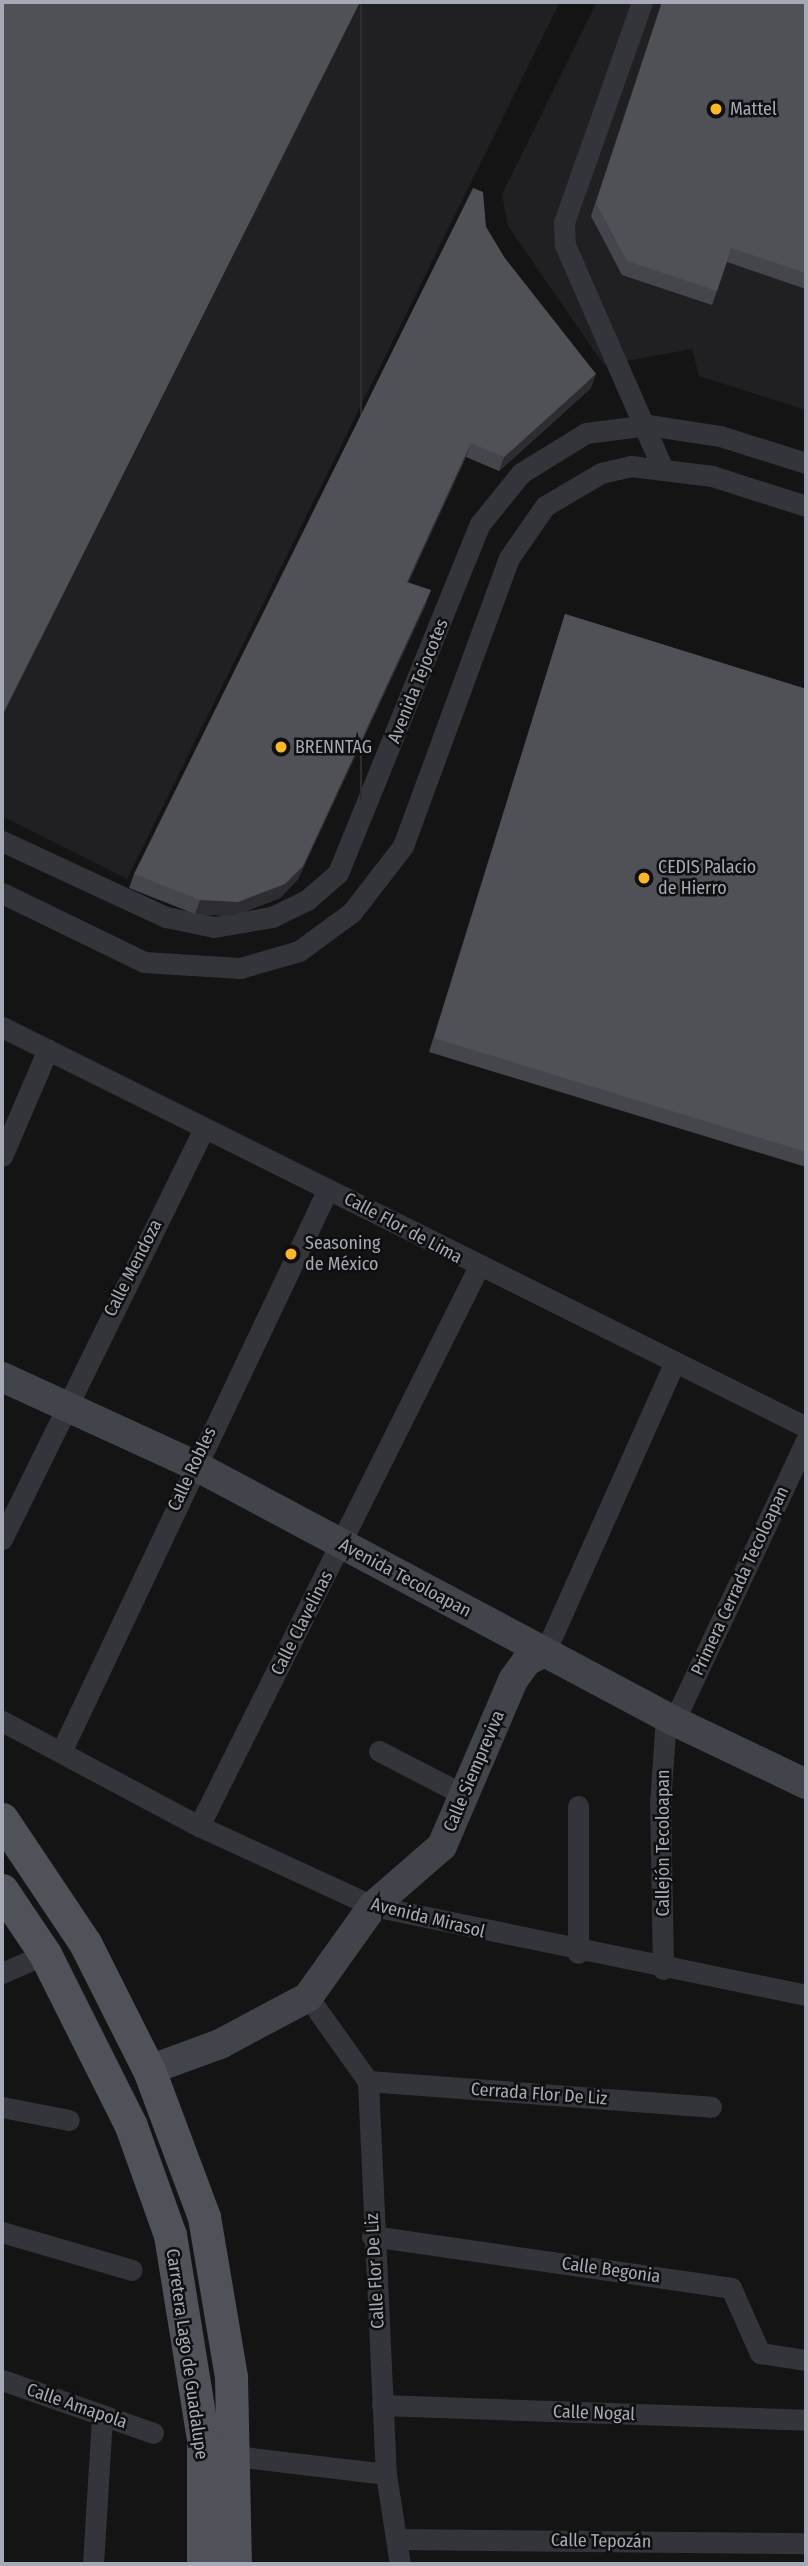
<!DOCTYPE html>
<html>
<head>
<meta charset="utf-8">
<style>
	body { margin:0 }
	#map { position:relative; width:808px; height:2566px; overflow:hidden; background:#141415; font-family:"Fira Sans Condensed",sans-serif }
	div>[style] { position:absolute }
	.built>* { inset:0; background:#202022 }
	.street>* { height:21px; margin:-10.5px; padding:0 10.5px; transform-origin:10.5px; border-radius:10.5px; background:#34353b }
	.secondary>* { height:30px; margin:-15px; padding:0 15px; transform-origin:15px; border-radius:15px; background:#42444b }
	.primary>* { height:33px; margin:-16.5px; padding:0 16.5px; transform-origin:16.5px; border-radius:16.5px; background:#50525a }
	.wall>* { inset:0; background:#45464b }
	.shaded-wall>* { inset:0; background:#2d2d31; transform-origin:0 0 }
	.building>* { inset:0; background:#505057 }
	.dots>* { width:19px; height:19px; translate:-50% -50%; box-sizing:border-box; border:4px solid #0f0f10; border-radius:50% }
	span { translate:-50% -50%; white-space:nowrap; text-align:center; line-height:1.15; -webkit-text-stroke:5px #0f0f10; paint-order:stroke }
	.poi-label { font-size:18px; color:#a5aab6 }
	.left { translate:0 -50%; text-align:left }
	.street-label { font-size:18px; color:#a5aab6 }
	.frame { position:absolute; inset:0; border:4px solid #a5aab6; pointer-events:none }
</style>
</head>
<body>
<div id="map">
	<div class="built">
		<i style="clip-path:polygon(2px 2px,560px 2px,127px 879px,2px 816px)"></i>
		<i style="clip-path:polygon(597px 2px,806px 2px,806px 410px,699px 376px,692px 349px,604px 365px,508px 226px,502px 194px)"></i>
	</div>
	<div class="street">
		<i style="left:642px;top:2px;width:233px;rotate:109.5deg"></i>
		<i style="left:564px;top:222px;width:23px;rotate:88deg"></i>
		<i style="left:565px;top:245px;width:242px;rotate:66.4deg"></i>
		<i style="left:2px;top:841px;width:181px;rotate:24.9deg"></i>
		<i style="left:166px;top:917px;width:49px;rotate:11.8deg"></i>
		<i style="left:214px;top:927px;width:59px;rotate:-9.8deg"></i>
		<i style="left:272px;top:917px;width:39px;rotate:-26deg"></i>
		<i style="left:307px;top:900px;width:41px;rotate:-41.1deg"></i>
		<i style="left:338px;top:873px;width:377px;rotate:-67.9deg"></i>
		<i style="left:480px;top:524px;width:65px;rotate:-51.2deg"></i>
		<i style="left:521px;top:473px;width:76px;rotate:-31.6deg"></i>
		<i style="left:586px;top:433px;width:63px;rotate:-7.4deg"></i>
		<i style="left:648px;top:425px;width:73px;rotate:8.7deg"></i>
		<i style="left:720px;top:436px;width:90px;rotate:17.4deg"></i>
		<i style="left:2px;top:893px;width:158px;rotate:25.9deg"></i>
		<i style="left:144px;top:962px;width:96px;rotate:3.6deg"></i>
		<i style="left:240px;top:968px;width:61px;rotate:-16.1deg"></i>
		<i style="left:299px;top:951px;width:66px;rotate:-36.3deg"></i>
		<i style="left:352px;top:912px;width:83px;rotate:-52.3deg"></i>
		<i style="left:403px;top:846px;width:307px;rotate:-69.8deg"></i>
		<i style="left:509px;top:558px;width:63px;rotate:-55.3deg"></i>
		<i style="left:545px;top:506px;width:65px;rotate:-30.5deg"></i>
		<i style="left:601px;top:473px;width:31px;rotate:-13deg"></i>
		<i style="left:631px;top:466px;width:82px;rotate:7deg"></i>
		<i style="left:712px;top:476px;width:99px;rotate:17.7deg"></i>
		<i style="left:2px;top:1027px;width:898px;rotate:26.45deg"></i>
		<i style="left:2px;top:1156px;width:116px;rotate:-66.7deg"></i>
		<i style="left:2px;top:1539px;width:457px;rotate:-63.8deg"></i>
		<i style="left:545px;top:1652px;width:318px;rotate:-65.9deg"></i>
		<i style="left:2px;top:1721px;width:223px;rotate:28.1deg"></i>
		<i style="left:199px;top:1826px;width:192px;rotate:24.7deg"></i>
		<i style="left:373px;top:1906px;width:442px;rotate:11.6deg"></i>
		<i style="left:674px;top:1721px;width:310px;rotate:-64.8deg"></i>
		<i style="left:379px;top:1751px;width:98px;rotate:27.3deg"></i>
		<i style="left:61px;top:1752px;width:623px;rotate:-64.63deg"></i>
		<i style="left:578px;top:1806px;width:147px;rotate:90deg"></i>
		<i style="left:199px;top:1826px;width:624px;rotate:-63.43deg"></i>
		<i style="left:663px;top:1969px;width:165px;rotate:-91deg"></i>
		<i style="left:660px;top:1804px;width:87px;rotate:-86.1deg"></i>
		<i style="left:2px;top:1973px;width:47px;rotate:-23.8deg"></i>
		<i style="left:308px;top:1997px;width:103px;rotate:54.5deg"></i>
		<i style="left:368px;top:2081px;width:393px;rotate:87.4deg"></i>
		<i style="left:386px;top:2474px;width:91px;rotate:81.2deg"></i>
		<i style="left:368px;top:2081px;width:344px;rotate:4.3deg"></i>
		<i style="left:2px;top:2107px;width:68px;rotate:11deg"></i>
		<i style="left:2px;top:2232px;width:135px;rotate:16.3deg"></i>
		<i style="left:372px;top:2236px;width:363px;rotate:8.2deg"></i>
		<i style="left:731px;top:2288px;width:71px;rotate:66deg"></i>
		<i style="left:760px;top:2353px;width:47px;rotate:8.7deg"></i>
		<i style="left:2px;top:2380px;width:160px;rotate:19.3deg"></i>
		<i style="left:382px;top:2405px;width:424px;rotate:2deg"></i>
		<i style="left:235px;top:2456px;width:152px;rotate:6.8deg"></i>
		<i style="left:396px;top:2539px;width:410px;rotate:0.6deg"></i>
		<i style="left:93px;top:2564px;width:149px;rotate:-86.5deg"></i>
	</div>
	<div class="secondary">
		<i style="left:2px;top:1377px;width:211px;rotate:24.6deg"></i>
		<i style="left:194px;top:1465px;width:544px;rotate:28.07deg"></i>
		<i style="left:674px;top:1721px;width:146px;rotate:25.5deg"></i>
		<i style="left:149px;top:2070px;width:76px;rotate:-20.1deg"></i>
		<i style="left:220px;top:2044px;width:100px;rotate:-28.1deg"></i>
		<i style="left:308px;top:1997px;width:112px;rotate:-54.5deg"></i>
		<i style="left:373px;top:1906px;width:91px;rotate:-41deg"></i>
		<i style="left:442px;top:1846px;width:181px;rotate:-66.8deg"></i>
		<i style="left:513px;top:1680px;width:24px;rotate:-54deg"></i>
		<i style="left:527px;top:1661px;width:20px;rotate:-27deg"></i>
	</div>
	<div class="primary">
		<i style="left:2px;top:1819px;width:149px;rotate:56.2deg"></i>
		<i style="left:85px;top:1943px;width:142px;rotate:63.3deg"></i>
		<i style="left:149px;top:2070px;width:157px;rotate:69.5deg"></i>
		<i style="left:204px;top:2217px;width:162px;rotate:80.4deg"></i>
		<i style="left:231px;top:2377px;width:187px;rotate:88.8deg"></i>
		<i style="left:2px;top:1890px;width:77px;rotate:56.1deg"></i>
		<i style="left:45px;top:1954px;width:192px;rotate:63.4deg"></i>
		<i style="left:131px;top:2126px;width:116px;rotate:70.3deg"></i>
		<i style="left:170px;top:2235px;width:207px;rotate:80.8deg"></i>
		<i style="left:203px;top:2439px;width:125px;rotate:90deg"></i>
	</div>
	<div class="wall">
		<i style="clip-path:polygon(662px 2px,806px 2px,806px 289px,727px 262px,712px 305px,622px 275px,591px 216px)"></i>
		<i style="clip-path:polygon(486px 227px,504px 257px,591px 388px,499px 471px,466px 457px,408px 583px,426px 604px,298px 879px,280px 898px,233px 916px,195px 914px,129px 888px,134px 874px)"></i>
		<i style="clip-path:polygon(565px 614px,806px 689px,806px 1167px,429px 1052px)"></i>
	</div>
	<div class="shaded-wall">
		<i style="left:360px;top:2px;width:2px;height:799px"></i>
		<i style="clip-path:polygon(596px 374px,591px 388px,499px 471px,504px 457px)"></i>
		<i style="clip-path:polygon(471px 443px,466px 457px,402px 596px,407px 582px)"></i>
		<i style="clip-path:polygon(431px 590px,426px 604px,298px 879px,280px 898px,233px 916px,195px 914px,200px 900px)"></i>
	</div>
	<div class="building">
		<i style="clip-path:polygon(2px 2px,360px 2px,2px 716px)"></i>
		<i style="clip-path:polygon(662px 2px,806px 2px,806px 273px,731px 248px,717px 291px,627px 261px,596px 203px)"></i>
		<i style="clip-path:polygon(473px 188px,483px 192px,486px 227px,504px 257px,596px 374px,504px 457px,471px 443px,407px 582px,431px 590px,303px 866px,285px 884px,238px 902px,200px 900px,134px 874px)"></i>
		<i style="clip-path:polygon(565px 614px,806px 689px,806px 1152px,434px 1038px)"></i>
	</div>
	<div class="dots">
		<i style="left:716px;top:109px;background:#fab727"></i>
		<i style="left:281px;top:747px;background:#fab727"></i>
		<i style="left:644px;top:878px;background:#fab727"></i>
		<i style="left:291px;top:1254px;background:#fab727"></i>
	</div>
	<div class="poi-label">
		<span class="left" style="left:730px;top:109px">Mattel</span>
		<span class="left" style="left:295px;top:747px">BRENNTAG</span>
		<span class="left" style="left:658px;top:878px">CEDIS Palacio<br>de Hierro</span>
		<span class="left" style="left:305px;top:1254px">Seasoning<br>de México</span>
	</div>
	<div class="street-label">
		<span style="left:418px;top:681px;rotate:-68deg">Avenida Tejocotes</span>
		<span style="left:403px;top:1228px;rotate:28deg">Calle Flor de Lima</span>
		<span style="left:133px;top:1268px;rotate:-63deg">Calle Mendoza</span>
		<span style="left:192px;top:1469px;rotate:-65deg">Calle Robles</span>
		<span style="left:405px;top:1578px;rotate:28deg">Avenida Tecoloapan</span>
		<span style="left:740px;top:1581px;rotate:-65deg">Primera Cerrada Tecoloapan</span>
		<span style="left:302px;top:1623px;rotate:-63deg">Calle Clavelinas</span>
		<span style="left:474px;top:1771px;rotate:-67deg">Calle Siempreviva</span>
		<span style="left:663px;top:1843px;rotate:-90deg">Callejón Tecoloapan</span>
		<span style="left:428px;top:1918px;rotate:14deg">Avenida Mirasol</span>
		<span style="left:539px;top:2094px;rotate:4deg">Cerrada Flor De Liz</span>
		<span style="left:611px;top:2270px;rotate:8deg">Calle Begonia</span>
		<span style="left:375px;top:2271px;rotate:-93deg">Calle Flor De Liz</span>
		<span style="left:187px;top:2354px;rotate:82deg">Carretera Lago de Guadalupe</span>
		<span style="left:77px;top:2406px;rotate:19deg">Calle Amapola</span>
		<span style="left:594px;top:2413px;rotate:2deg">Calle Nogal</span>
		<span style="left:601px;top:2541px;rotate:1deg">Calle Tepozán</span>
	</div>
	<div class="frame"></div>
</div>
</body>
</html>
